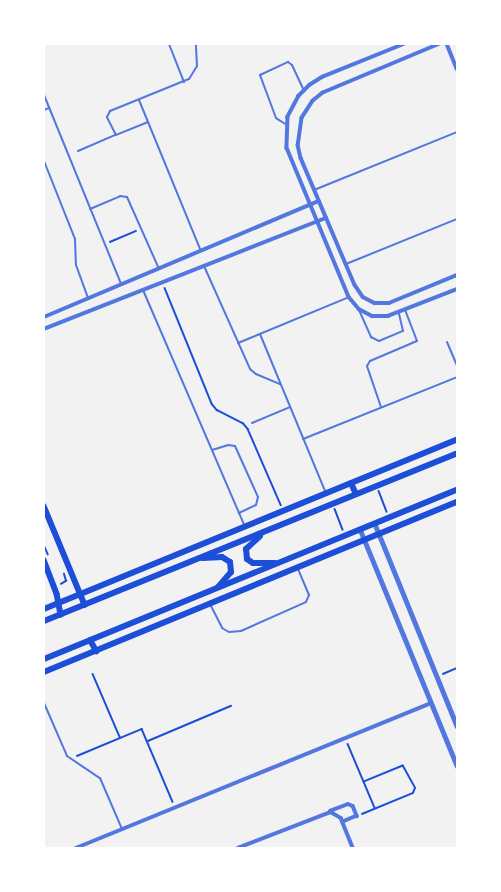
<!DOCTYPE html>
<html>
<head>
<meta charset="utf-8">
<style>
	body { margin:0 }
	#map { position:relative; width:501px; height:892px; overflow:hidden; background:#f2f2f2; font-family:"DM Sans",sans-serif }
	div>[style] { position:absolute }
	.path>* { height:1.5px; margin:-0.75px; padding:0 0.75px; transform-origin:0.75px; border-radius:0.75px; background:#1d4ed8 }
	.service>* { height:2px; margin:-1px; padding:0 1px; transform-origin:1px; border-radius:1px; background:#5277de }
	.minor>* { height:3.5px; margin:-1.75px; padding:0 1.75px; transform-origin:1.75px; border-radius:1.75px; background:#5277de }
	.tertiary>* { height:4.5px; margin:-2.25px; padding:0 2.25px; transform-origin:2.25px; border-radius:2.25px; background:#5277de }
	.secondary>* { height:5.5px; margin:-2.75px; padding:0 2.75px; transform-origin:2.75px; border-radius:2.75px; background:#1d4ed8 }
	.primary>* { height:6px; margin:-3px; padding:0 3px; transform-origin:3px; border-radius:3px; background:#1d4ed8 }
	span { translate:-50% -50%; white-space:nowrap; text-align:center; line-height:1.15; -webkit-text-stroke:3px #fff; paint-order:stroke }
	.frame { position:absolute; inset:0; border:45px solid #fff; pointer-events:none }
</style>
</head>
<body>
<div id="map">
	<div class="path">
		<i style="left:110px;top:242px;width:28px;rotate:-23deg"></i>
		<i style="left:165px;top:288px;width:125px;rotate:67.9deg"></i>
		<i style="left:212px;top:404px;width:8px;rotate:50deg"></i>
		<i style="left:217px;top:410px;width:29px;rotate:27deg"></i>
		<i style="left:243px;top:423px;width:8px;rotate:50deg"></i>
		<i style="left:248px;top:429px;width:83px;rotate:66.5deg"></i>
		<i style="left:379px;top:491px;width:22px;rotate:69deg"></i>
		<i style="left:335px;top:509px;width:22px;rotate:69deg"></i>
		<i style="left:44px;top:545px;width:10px;rotate:66deg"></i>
		<i style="left:61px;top:584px;width:6px;rotate:-31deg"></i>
		<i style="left:66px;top:581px;width:7px;rotate:-106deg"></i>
		<i style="left:93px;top:674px;width:69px;rotate:66.8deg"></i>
		<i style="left:443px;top:674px;width:15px;rotate:-23deg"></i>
		<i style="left:148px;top:741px;width:90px;rotate:-22.9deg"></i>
		<i style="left:348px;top:744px;width:69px;rotate:67.1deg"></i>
		<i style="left:77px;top:756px;width:70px;rotate:-22.6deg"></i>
		<i style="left:142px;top:729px;width:79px;rotate:67deg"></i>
		<i style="left:362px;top:814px;width:55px;rotate:-22.4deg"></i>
		<i style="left:413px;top:793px;width:5px;rotate:-68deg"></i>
		<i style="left:415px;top:788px;width:25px;rotate:-119deg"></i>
		<i style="left:403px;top:766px;width:42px;rotate:157.7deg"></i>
	</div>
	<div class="service">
		<i style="left:169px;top:44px;width:41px;rotate:68.5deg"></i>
		<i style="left:44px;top:95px;width:204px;rotate:67.8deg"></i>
		<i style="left:139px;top:100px;width:163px;rotate:67.7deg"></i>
		<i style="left:44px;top:110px;width:5px;rotate:-22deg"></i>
		<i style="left:148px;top:122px;width:35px;rotate:158deg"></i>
		<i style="left:116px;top:135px;width:20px;rotate:-117deg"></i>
		<i style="left:107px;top:117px;width:7px;rotate:-63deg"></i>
		<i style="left:110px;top:111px;width:85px;rotate:-22.1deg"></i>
		<i style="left:189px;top:79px;width:15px;rotate:-58deg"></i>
		<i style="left:197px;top:66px;width:22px;rotate:-93deg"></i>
		<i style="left:287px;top:125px;width:13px;rotate:-148deg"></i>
		<i style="left:276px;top:118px;width:46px;rotate:-110.4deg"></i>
		<i style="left:260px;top:75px;width:31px;rotate:-25deg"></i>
		<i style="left:288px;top:62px;width:5px;rotate:37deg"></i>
		<i style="left:292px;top:65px;width:29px;rotate:65deg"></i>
		<i style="left:78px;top:151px;width:40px;rotate:-23.4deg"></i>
		<i style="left:44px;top:161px;width:84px;rotate:68.3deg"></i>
		<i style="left:75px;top:239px;width:26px;rotate:88deg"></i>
		<i style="left:76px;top:265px;width:35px;rotate:70deg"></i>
		<i style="left:457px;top:163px;width:10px;rotate:90deg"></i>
		<i style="left:314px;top:190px;width:154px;rotate:-22.1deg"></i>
		<i style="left:90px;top:209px;width:33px;rotate:-23deg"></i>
		<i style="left:120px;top:196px;width:7px;rotate:8deg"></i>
		<i style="left:127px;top:197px;width:79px;rotate:66deg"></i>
		<i style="left:346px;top:264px;width:120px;rotate:-22.1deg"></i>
		<i style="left:204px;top:266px;width:113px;rotate:65.9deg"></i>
		<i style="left:250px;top:369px;width:8px;rotate:40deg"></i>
		<i style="left:256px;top:374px;width:26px;rotate:23deg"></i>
		<i style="left:143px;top:290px;width:256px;rotate:66.7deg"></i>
		<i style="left:359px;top:310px;width:30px;rotate:66deg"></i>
		<i style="left:371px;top:337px;width:9px;rotate:27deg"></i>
		<i style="left:379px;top:341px;width:26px;rotate:-23deg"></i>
		<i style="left:403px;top:331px;width:18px;rotate:-103deg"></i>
		<i style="left:260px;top:334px;width:172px;rotate:67.5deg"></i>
		<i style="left:447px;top:342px;width:25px;rotate:67deg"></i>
		<i style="left:238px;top:343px;width:120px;rotate:-22.5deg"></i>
		<i style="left:381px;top:407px;width:43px;rotate:-108.9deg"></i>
		<i style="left:367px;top:366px;width:6px;rotate:-59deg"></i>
		<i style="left:370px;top:361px;width:51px;rotate:-23.1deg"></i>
		<i style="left:417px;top:341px;width:33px;rotate:-111deg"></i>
		<i style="left:252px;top:423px;width:41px;rotate:-22.8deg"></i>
		<i style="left:303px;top:439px;width:166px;rotate:-21.9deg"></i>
		<i style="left:212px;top:450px;width:17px;rotate:-17deg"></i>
		<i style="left:228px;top:445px;width:7px;rotate:8deg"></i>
		<i style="left:235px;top:446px;width:56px;rotate:65.7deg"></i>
		<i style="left:258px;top:497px;width:8px;rotate:104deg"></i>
		<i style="left:256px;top:505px;width:19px;rotate:155deg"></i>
		<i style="left:210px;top:604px;width:27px;rotate:63deg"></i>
		<i style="left:222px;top:628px;width:8px;rotate:30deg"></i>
		<i style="left:229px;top:632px;width:12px;rotate:-5deg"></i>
		<i style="left:241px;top:631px;width:71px;rotate:-24deg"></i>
		<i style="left:306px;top:602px;width:8px;rotate:-67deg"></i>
		<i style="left:309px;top:595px;width:28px;rotate:-113deg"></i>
		<i style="left:44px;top:703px;width:58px;rotate:66.5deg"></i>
		<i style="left:67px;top:756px;width:40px;rotate:34deg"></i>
		<i style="left:100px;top:778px;width:56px;rotate:66.7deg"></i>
	</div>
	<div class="minor">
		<i style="left:405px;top:44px;width:88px;rotate:158.1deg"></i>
		<i style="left:323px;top:77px;width:15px;rotate:148deg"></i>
		<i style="left:310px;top:85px;width:16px;rotate:135deg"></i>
		<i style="left:299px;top:96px;width:24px;rotate:118deg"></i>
		<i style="left:288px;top:117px;width:31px;rotate:92deg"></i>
		<i style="left:287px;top:148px;width:161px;rotate:67.4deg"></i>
		<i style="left:349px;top:297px;width:16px;rotate:50deg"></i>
		<i style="left:359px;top:309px;width:15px;rotate:28deg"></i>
		<i style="left:372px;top:316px;width:16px"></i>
		<i style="left:388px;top:316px;width:74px;rotate:-21.4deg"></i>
		<i style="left:440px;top:44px;width:127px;rotate:157.3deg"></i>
		<i style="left:323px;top:93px;width:13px;rotate:141deg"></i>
		<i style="left:313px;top:101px;width:20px;rotate:123deg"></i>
		<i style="left:302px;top:118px;width:27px;rotate:98deg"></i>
		<i style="left:298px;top:145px;width:13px;rotate:77deg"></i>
		<i style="left:301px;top:158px;width:138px;rotate:67deg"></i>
		<i style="left:355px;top:285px;width:14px;rotate:56deg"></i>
		<i style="left:363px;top:297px;width:13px;rotate:27deg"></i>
		<i style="left:375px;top:303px;width:14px"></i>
		<i style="left:389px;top:303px;width:74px;rotate:-22.4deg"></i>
		<i style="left:447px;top:44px;width:27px;rotate:68deg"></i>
		<i style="left:44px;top:317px;width:298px;rotate:-22.9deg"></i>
		<i style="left:44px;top:329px;width:303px;rotate:-21.5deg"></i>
		<i style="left:330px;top:811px;width:19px;rotate:-21deg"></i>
		<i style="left:348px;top:804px;width:5px;rotate:22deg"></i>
		<i style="left:353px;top:806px;width:11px;rotate:68deg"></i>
		<i style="left:357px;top:816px;width:15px;rotate:157deg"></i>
		<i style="left:76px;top:848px;width:383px;rotate:-22.2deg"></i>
		<i style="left:238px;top:848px;width:100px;rotate:-21.2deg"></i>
		<i style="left:331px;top:812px;width:12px;rotate:31deg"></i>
		<i style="left:341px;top:818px;width:32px;rotate:68deg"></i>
	</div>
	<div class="tertiary">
		<i style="left:375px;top:524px;width:218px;rotate:67.9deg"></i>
		<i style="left:360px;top:529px;width:256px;rotate:67.7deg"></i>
	</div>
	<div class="secondary">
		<i style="left:44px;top:506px;width:107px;rotate:67.5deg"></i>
		<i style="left:44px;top:560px;width:36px;rotate:69deg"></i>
		<i style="left:57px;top:594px;width:21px;rotate:79deg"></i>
		<i style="left:44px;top:609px;width:446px;rotate:-22.3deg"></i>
		<i style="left:44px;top:672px;width:447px;rotate:-22.4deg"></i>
	</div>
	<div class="primary">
		<i style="left:351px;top:483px;width:12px;rotate:66deg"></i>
		<i style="left:260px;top:536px;width:19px;rotate:137deg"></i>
		<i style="left:246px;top:549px;width:10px;rotate:84deg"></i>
		<i style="left:247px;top:559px;width:7px;rotate:34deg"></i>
		<i style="left:253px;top:563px;width:22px"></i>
		<i style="left:203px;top:558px;width:19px;rotate:-3deg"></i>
		<i style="left:222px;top:557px;width:9px;rotate:32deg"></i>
		<i style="left:230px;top:562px;width:10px;rotate:84deg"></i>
		<i style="left:231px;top:572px;width:20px;rotate:131deg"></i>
		<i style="left:44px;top:621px;width:446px;rotate:-22.1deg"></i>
		<i style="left:90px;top:640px;width:13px;rotate:61deg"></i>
		<i style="left:44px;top:659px;width:446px;rotate:-22.3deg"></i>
	</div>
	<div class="frame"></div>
</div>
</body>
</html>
